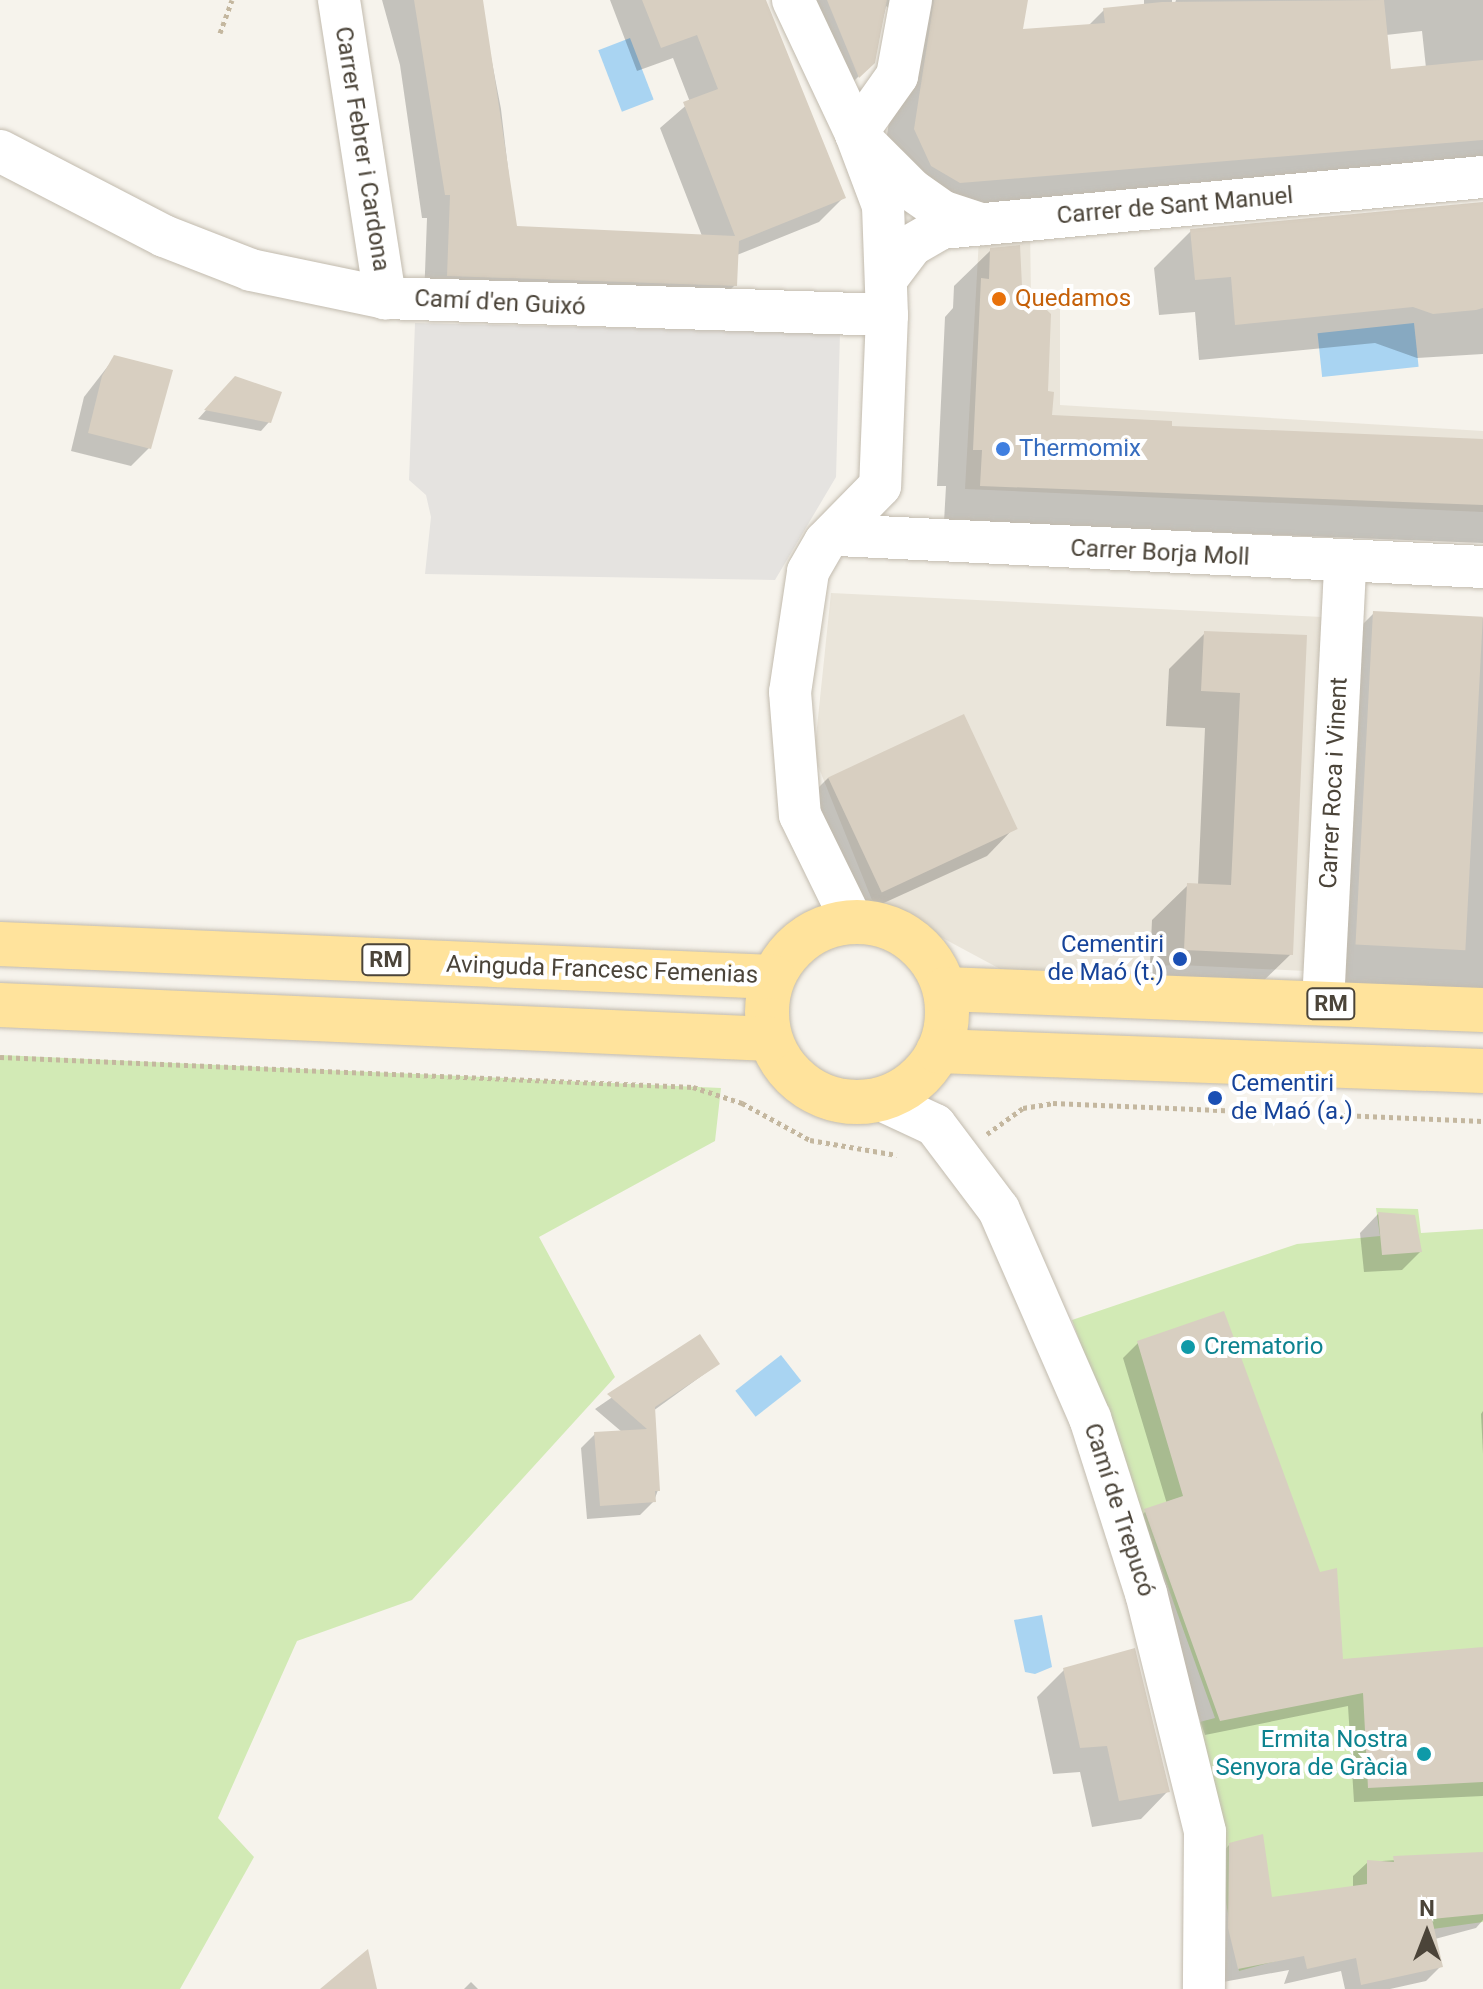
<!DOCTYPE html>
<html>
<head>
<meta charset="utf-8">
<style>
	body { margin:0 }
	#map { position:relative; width:1483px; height:1989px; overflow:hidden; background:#f6f3ec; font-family:Roboto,sans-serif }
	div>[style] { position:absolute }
	.residential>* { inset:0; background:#eae5da }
	.green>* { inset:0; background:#d2eab5 }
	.parking>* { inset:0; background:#e5e3e0 }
	.water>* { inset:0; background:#a9d4f2; transform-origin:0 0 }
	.shadow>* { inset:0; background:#0003 }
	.building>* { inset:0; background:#d8cfc1; transform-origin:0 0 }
	.path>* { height:5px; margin-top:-2.5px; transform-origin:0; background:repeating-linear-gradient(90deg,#c4b79f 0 4px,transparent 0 8px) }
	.roads { filter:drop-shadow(0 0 2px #c2bbae) drop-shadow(0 0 2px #c2bbae) }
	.minor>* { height:42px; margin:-21px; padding:0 21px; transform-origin:21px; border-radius:21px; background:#fff }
	.major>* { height:44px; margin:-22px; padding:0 22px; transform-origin:22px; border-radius:22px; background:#ffe39c }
	.major>.ring { margin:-22px; padding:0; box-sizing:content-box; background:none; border:44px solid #ffe39c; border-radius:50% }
	.dots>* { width:22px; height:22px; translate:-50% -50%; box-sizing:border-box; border:4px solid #fff; border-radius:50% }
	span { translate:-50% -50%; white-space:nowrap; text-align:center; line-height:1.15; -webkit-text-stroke:8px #fff; paint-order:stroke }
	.shield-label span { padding:2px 6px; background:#fff; border:2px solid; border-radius:6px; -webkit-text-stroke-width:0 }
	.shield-label { font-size:22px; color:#4b4439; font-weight:700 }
	.street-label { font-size:24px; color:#4b4439 }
	.food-label { font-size:24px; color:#c56008 }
	.left { translate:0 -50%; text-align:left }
	.shop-label { font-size:24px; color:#366cbe }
	.transit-label { font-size:24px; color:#164399 }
	.right { translate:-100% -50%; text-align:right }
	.culture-label { font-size:24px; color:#0d838f }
	.north { position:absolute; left:1387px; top:1893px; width:80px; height:80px; -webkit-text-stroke:6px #fff; paint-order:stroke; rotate:0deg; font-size:22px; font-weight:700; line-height:32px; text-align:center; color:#4b4439 }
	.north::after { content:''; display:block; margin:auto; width:28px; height:36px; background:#4b4439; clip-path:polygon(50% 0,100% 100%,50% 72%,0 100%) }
</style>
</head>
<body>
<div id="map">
	<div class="residential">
		<i style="clip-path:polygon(1030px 229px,1031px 294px,1060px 309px,1060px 405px,1483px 431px,1483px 512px,965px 489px,979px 238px)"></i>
		<i style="clip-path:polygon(831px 593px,1323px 617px,1306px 971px,1180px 965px,1004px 971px,872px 900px,814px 756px)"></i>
	</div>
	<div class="green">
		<i style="clip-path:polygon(0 1055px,721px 1088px,715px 1141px,539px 1237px,615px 1377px,412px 1600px,297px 1641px,218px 1818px,254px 1857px,180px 1989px,0 1989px)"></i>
		<i style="clip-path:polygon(1376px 1208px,1418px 1209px,1421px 1233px,1483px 1229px,1483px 1922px,1354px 1940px,1239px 1971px,1192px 1724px,1215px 1718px,1072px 1320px,1297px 1244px,1380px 1236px)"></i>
	</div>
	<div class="parking">
		<i style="clip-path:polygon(415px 323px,840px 333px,836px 477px,775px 580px,425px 574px,431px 517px,426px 495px,409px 480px)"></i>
	</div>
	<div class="water">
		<i style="left:630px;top:38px;width:66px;height:34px;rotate:69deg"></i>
		<i style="left:1414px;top:323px;width:44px;height:97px;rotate:84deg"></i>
		<i style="left:781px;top:1355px;width:33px;height:58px;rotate:52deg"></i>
		<i style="clip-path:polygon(1042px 1615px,1052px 1667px,1035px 1674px,1025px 1672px,1014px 1620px)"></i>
	</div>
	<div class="shadow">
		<i style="clip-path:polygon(382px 0,480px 0,501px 109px,515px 228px,702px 236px,660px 128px,690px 102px,673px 58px,637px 71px,610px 0,764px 0,843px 198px,819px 222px,737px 255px,735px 285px,711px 309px,424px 299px,427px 218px,422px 218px,400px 65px)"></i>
		<i style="clip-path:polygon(evenodd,785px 0,1026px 0,1020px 32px,1087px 27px,1104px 10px,1144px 6px,1144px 0,1172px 0,1172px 12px,1176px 0,1483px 0,1483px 167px,945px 214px,885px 148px,904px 22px,886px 6px,873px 62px,829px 106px,785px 0,1422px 31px,1426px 68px,1390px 71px,1386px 35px,1422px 31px)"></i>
		<i style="clip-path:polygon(1483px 204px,1483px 354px,1417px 358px,1375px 343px,1199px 360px,1195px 312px,1159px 315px,1154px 268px,1191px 231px)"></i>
		<i style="clip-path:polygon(991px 250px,1020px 287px,1050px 417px,1169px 428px,1483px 442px,1483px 543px,944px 522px,946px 486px,937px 486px,945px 317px,953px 308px,954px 286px)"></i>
		<i style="clip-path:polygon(115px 357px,149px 448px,131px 466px,71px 451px,84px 397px)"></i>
		<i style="clip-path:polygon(227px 387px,269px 422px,261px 431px,198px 419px)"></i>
		<i style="clip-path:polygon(1374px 613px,1483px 618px,1483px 1000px,1312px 993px,1325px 662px)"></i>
		<i style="clip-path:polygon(1205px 633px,1305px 637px,1291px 954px,1255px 989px,1149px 985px,1152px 920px,1188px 885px,1198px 885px,1205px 728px,1166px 726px,1169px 669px)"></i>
		<i style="clip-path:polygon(828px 778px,1014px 828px,987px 856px,853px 917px,801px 805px)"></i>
		<i style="clip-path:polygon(1378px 1214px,1420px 1252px,1402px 1270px,1364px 1272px,1360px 1233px)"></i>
		<i style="clip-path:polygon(700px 1337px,718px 1364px,653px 1411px,658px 1490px,654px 1501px,640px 1515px,587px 1519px,581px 1448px,595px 1434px,622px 1432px,595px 1409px)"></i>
		<i style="clip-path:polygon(1138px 1343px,1342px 1661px,1483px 1649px,1483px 1796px,1354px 1802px,1348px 1706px,1205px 1735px,1131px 1526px,1146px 1511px,1167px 1504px,1123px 1358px)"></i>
		<i style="clip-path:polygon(1483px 1411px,1483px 1454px,1481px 1414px)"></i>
		<i style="clip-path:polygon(1064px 1670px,1168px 1791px,1141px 1819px,1092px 1827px,1080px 1772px,1053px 1774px,1037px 1697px)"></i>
		<i style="clip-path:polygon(1230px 1844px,1271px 1900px,1353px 1888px,1353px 1876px,1368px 1862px,1483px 1854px,1483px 1920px,1476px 1928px,1435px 1939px,1441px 1966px,1426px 1981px,1390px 1989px,1345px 1989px,1341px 1971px,1284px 1984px,1289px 1970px,1223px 1982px,1215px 1860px)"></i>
		<i style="clip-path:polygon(471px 1982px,478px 1989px,464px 1989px)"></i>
	</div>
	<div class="building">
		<i style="clip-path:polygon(414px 0,483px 0,517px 226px,735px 236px,683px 102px,718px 89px,697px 35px,661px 48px,642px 0,766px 0,846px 198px,739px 241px,737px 286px,447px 276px,450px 195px,445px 195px)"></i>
		<i style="clip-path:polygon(827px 0,887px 0,875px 63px,859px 78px)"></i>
		<i style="clip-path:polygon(934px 0,1028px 0,1023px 29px,1105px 23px,1103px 8px,1162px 2px,1384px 0,1391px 69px,1483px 60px,1483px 140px,960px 183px,931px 166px,914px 129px)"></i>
		<i style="clip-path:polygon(1483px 202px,1483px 308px,1476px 310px,1433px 314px,1413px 307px,1235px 325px,1231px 277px,1195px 280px,1190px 229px)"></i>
		<i style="clip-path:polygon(1020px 245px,1022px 286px,1051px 314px,1048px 391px,1054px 392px,1052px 415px,1172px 421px,1172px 426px,1483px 439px,1483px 505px,980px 486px,982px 450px,973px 450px,981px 278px,989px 279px,990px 248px)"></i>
		<i style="clip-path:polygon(114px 355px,173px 370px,151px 449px,88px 433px,102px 376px)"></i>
		<i style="clip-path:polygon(235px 376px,282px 392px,271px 423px,204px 410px)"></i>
		<i style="left:1373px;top:611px;width:110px;height:334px;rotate:3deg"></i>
		<i style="clip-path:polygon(1204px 631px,1307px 635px,1293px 955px,1184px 950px,1187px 883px,1231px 885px,1240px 693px,1201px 691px)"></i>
		<i style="left:964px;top:714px;width:127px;height:150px;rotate:65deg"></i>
		<i style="clip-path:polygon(1378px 1212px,1415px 1215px,1422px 1252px,1382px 1255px)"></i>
		<i style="clip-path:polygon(1224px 1311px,1320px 1572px,1337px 1568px,1343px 1659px,1483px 1647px,1483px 1782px,1368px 1788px,1363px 1693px,1220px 1721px,1144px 1509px,1183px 1496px,1137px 1341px)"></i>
		<i style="clip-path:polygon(700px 1334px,720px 1364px,655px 1407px,660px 1491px,655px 1491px,656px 1502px,600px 1506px,594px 1432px,647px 1429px,607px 1394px)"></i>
		<i style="clip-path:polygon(1135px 1648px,1170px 1792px,1119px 1801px,1107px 1746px,1080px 1748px,1063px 1668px)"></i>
		<i style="clip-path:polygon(1263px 1834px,1272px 1897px,1367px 1884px,1367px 1860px,1394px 1862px,1393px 1856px,1483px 1852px,1483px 1914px,1432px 1919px,1443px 1967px,1361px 1985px,1356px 1958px,1307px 1969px,1304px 1956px,1238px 1969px,1228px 1928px,1229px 1843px)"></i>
		<i style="clip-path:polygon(368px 1949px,377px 1989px,320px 1989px)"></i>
	</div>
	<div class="path">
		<i style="left:220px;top:33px;width:35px;rotate:-70deg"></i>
		<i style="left:0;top:1057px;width:694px;rotate:2.48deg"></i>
		<i style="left:693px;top:1087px;width:52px;rotate:18.1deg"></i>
		<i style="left:742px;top:1103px;width:77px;rotate:28.6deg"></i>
		<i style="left:810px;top:1140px;width:88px;rotate:9.8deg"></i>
		<i style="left:987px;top:1134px;width:44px;rotate:-35.8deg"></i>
		<i style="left:1023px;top:1108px;width:30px;rotate:-9deg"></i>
		<i style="left:1053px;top:1103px;width:430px;rotate:2.4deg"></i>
	</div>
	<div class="roads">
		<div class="minor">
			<i style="left:339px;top:0;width:302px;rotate:81.2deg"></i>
			<i style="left:793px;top:0;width:148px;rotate:64.8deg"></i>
			<i style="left:856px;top:134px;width:77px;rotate:69.4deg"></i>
			<i style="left:883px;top:206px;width:109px;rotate:87.9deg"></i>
			<i style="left:887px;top:315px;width:171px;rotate:92.3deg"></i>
			<i style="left:880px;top:486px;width:78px;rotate:134.5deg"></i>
			<i style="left:825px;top:542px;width:34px;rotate:120deg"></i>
			<i style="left:808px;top:572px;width:121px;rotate:98.5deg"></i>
			<i style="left:790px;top:692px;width:123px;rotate:85.4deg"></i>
			<i style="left:800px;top:815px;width:118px;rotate:63.9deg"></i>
			<i style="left:911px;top:0;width:77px;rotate:100.4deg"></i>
			<i style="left:897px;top:76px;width:71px;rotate:125.3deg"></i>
			<i style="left:856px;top:134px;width:79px;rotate:45deg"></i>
			<i style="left:912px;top:190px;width:39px;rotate:35deg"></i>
			<i style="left:944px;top:212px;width:40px;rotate:18deg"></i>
			<i style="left:0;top:151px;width:185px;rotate:27.4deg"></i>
			<i style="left:164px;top:236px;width:93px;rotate:21.3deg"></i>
			<i style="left:251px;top:270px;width:137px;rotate:11.8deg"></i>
			<i style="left:385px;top:298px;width:502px;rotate:1.94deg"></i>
			<i style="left:887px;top:278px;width:41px;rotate:-52.9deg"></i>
			<i style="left:912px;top:245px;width:34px;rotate:-30deg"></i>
			<i style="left:942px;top:228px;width:543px;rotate:-5.39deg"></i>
			<i style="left:838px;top:535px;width:646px;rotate:2.84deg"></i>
			<i style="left:1323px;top:1003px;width:442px;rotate:-87.1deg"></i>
			<i style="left:879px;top:1099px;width:62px;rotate:24.9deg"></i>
			<i style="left:935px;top:1125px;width:106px;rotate:53deg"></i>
			<i style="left:999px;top:1210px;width:227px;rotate:66.4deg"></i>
			<i style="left:1090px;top:1418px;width:184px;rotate:72.3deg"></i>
			<i style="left:1146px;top:1593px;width:246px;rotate:76.1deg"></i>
			<i style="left:1205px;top:1832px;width:157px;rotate:90.4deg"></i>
		</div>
		<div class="major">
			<i class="ring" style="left:767px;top:922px;width:136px;height:136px"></i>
			<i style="left:0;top:944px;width:774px;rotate:2.44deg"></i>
			<i style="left:945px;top:989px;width:538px;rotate:2.24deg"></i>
			<i style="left:0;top:1005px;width:771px;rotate:2.53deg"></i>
			<i style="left:938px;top:1051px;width:545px;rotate:2.1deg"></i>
		</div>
	</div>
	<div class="dots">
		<i style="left:999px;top:299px;background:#e8710a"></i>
		<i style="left:1003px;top:449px;background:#3f7fe0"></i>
		<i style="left:1180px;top:959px;background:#1a4fb4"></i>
		<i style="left:1215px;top:1098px;background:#1a4fb4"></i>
		<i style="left:1188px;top:1347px;background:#0f9aa8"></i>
		<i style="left:1424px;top:1754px;background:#0f9aa8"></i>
	</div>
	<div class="shield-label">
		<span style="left:386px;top:960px">RM</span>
		<span style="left:1331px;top:1004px">RM</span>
	</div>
	<div class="street-label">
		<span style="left:362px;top:149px;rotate:81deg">Carrer Febrer i Cardona</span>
		<span style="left:1175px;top:206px;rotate:-5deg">Carrer de Sant Manuel</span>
		<span style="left:500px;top:303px;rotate:3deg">Camí d'en Guixó</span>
		<span style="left:1160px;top:553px;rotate:3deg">Carrer Borja Moll</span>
		<span style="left:1334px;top:783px;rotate:-87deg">Carrer Roca i Vinent</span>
		<span style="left:602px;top:970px;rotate:2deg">Avinguda Francesc Femenias</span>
		<span style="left:1119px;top:1510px;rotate:72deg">Camí de Trepucó</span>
	</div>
	<div class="food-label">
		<span class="left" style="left:1015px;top:299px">Quedamos</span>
	</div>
	<div class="shop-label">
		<span class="left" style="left:1019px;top:449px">Thermomix</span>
	</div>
	<div class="transit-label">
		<span class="right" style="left:1164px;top:959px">Cementiri<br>de Maó (t.)</span>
		<span class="left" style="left:1231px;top:1098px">Cementiri<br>de Maó (a.)</span>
	</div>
	<div class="culture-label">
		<span class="left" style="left:1204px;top:1347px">Crematorio</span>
		<span class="right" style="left:1408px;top:1754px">Ermita Nostra<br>Senyora de Gràcia</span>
	</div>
	<div class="north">N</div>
</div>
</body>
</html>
